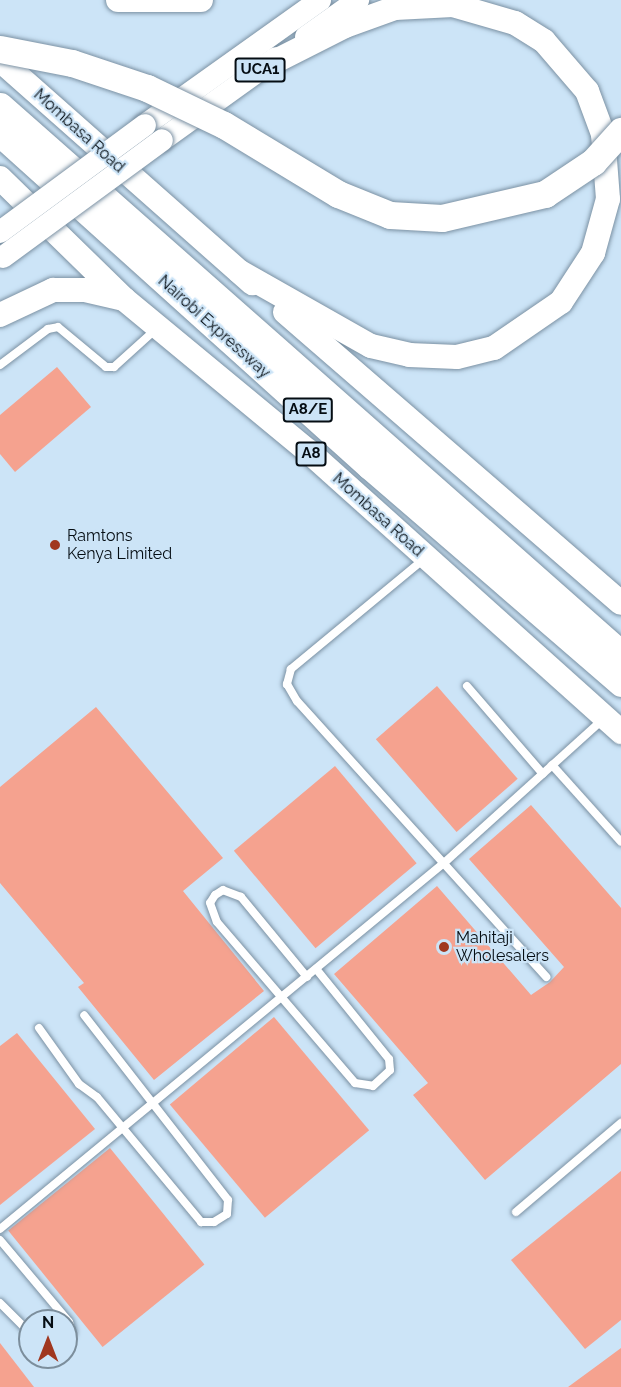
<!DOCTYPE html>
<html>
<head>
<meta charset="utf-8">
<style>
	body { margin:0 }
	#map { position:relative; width:621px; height:1387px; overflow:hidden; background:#cce4f7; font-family:Raleway,sans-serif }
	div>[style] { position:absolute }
	.building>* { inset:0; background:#f5a28f; transform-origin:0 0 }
	.roads { filter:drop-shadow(0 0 2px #7b91a3) drop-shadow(0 0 2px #7b91a3) }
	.service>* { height:8px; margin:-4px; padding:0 4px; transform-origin:4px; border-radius:4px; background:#fff }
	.primary>* { height:22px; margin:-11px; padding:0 11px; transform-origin:11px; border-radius:11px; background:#fff }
	.trunk>* { height:24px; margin:-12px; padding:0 12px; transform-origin:12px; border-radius:12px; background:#fff }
	.motorway>* { height:27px; margin:-13.5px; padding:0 13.5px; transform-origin:13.5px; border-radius:13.5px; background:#fff }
	.bridges { filter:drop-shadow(0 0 2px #7b91a3) drop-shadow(0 0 2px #7b91a3) }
	.primary-bridge>* { height:22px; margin:-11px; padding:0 11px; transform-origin:11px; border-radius:11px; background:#fff }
	.motorway-bridge>* { height:27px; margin:-13.5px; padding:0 13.5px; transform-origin:13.5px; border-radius:13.5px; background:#fff }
	.dots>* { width:16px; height:16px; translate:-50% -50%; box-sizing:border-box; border:3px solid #cce4f7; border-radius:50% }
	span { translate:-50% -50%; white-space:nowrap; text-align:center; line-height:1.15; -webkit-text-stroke:4.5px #cce4f7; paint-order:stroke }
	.shield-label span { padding:2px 4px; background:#cce4f7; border:2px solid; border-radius:4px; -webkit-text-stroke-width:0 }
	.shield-label { font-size:15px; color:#050d13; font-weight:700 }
	.street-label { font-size:16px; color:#050d13 }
	.poi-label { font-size:16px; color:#050d13 }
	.left { translate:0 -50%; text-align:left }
	.north { position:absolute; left:18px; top:1309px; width:60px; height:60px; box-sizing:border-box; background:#cce4f7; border:2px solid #7c8e9c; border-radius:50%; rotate:0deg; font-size:16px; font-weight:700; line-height:24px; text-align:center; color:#050d13 }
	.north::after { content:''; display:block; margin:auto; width:21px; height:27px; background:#a0371f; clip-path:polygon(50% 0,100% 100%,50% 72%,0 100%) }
</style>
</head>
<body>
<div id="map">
	<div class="building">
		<i style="clip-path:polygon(57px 367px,91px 407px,15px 472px,0 454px,0 415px)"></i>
		<i style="left:437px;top:686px;width:123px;height:81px;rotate:49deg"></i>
		<i style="clip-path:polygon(96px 707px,223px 858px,183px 891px,264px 991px,154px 1080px,78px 987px,84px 983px,0 883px,0 787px)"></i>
		<i style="left:335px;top:766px;width:127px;height:132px;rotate:50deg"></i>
		<i style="clip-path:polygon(531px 805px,621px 908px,621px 1064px,485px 1180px,413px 1095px,428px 1083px,334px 974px,437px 886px,531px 995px,550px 982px,564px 967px,469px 859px)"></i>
		<i style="left:274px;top:1017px;width:148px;height:136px;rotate:50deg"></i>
		<i style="clip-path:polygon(17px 1033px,95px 1129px,0 1205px,0 1046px)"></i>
		<i style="left:110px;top:1148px;width:150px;height:131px;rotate:51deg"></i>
		<i style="clip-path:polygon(621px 1171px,621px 1320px,585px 1349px,511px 1260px)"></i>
		<i style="clip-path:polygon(0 1343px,34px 1387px,0 1387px)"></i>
		<i style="clip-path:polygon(621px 1348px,621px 1387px,568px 1387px,598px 1365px)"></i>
	</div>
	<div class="roads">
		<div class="service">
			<i style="left:0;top:365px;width:60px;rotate:-36.9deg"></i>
			<i style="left:48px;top:329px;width:10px;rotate:-11deg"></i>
			<i style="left:58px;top:327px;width:62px;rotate:39.8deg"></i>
			<i style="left:106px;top:367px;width:8px"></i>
			<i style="left:114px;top:367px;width:55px;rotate:-42.1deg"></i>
			<i style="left:424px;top:559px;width:173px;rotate:140.4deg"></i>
			<i style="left:291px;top:669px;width:16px;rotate:105deg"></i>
			<i style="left:287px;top:684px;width:20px;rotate:60deg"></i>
			<i style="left:297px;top:701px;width:372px;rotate:47.9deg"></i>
			<i style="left:467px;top:686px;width:116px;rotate:49.2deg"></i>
			<i style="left:552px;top:765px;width:103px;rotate:48.1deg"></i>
			<i style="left:307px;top:977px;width:104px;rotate:-129.5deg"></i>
			<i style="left:241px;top:897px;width:19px;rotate:-159deg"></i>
			<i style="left:223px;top:890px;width:9px;rotate:148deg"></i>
			<i style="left:215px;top:895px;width:9px;rotate:122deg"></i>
			<i style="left:210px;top:903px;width:20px;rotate:70deg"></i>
			<i style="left:217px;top:922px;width:212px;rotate:49.4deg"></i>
			<i style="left:355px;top:1083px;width:18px;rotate:9deg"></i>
			<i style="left:373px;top:1086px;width:23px;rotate:-43deg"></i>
			<i style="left:390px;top:1070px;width:11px;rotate:-95deg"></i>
			<i style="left:389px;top:1059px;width:116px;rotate:-129deg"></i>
			<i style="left:39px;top:1028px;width:69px;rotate:54.5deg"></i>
			<i style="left:79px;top:1084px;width:22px;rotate:36deg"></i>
			<i style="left:97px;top:1097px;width:163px;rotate:50.2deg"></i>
			<i style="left:201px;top:1222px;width:13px"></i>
			<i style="left:214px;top:1222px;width:15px;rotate:-32deg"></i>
			<i style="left:227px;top:1214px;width:14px;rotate:-86deg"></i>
			<i style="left:228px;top:1200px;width:234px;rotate:-127.9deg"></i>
			<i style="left:516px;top:1212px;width:138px;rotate:-40.3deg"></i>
			<i style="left:0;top:1229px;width:577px;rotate:-39.51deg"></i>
			<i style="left:445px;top:862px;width:212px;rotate:-42.1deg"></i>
			<i style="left:0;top:1240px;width:107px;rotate:49.9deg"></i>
			<i style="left:69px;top:1322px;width:10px;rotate:73deg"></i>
			<i style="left:72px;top:1332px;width:12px;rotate:121deg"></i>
			<i style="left:0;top:1303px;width:42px;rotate:45deg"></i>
		</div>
		<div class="primary">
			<i style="left:306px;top:37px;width:64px;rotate:-35.4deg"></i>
			<i style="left:145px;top:125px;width:215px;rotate:-35.5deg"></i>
			<i style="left:162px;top:140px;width:140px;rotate:-35.7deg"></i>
		</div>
		<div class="trunk">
			<i style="left:118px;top:0;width:83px"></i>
			<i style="left:0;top:60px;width:337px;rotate:41.5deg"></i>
			<i style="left:0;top:178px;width:173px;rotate:44.3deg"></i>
			<i style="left:124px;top:299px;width:239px;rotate:39.6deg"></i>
			<i style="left:308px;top:451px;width:421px;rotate:41.9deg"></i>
			<i style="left:240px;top:272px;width:150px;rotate:29.5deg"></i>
			<i style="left:371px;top:346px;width:39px;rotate:13deg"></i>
			<i style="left:409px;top:355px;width:48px;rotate:2.4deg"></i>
			<i style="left:457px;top:357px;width:38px;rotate:-14deg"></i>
			<i style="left:494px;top:348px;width:81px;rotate:-34.5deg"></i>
			<i style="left:561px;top:302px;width:59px;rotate:-56.9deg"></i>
			<i style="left:593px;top:253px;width:56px;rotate:-74.5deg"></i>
			<i style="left:608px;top:199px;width:65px;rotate:-94.4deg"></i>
			<i style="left:603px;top:134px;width:46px;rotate:-110.4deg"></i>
			<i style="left:587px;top:91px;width:66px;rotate:-130.7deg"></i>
			<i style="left:544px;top:41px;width:34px;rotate:-148deg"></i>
			<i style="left:515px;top:23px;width:65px;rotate:-163.8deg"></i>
			<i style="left:453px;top:5px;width:58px;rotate:177deg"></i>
			<i style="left:395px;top:8px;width:53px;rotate:160.2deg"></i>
			<i style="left:345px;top:26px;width:93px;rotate:153.2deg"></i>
			<i style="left:285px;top:312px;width:444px;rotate:40.9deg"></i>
			<i style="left:0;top:315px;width:59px;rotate:-25.3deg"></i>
			<i style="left:53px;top:290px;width:32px"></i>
			<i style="left:85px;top:290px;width:40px;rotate:13deg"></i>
		</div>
		<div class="motorway">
			<i style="left:0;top:106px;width:828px;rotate:41.43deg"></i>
			<i style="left:0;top:133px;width:498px;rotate:42deg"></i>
			<i style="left:370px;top:466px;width:332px;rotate:40.8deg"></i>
		</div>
	</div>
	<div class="bridges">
		<div class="primary-bridge">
			<i style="left:0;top:232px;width:180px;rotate:-36.4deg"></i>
			<i style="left:3px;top:257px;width:197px;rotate:-36.3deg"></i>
		</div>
		<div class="motorway-bridge">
			<i style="left:0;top:49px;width:73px;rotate:11deg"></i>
			<i style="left:72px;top:63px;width:79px;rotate:18.4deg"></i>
			<i style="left:147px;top:88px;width:85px;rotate:25.7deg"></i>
			<i style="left:224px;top:125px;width:133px;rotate:31.2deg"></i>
			<i style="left:338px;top:194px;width:56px;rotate:22deg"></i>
			<i style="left:390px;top:215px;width:52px;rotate:3.3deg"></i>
			<i style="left:442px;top:218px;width:106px;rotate:-13.1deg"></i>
			<i style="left:545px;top:194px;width:58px;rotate:-33.7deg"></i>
			<i style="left:593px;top:162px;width:42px;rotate:-47.9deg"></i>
		</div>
	</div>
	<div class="dots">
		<i style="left:55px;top:545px;background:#a0371f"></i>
		<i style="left:444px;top:947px;background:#a0371f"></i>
	</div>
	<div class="shield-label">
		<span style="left:260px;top:70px">UCA1</span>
		<span style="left:308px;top:410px">A8/E</span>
		<span style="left:311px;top:454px">A8</span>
	</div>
	<div class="street-label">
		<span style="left:79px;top:131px;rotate:42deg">Mombasa Road</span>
		<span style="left:214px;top:327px;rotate:42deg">Nairobi Expressway</span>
		<span style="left:378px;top:515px;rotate:42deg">Mombasa Road</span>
	</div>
	<div class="poi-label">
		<span class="left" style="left:67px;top:545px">Ramtons<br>Kenya Limited</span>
		<span class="left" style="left:456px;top:947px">Mahitaji<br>Wholesalers</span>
	</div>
	<div class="north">N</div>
</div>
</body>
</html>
